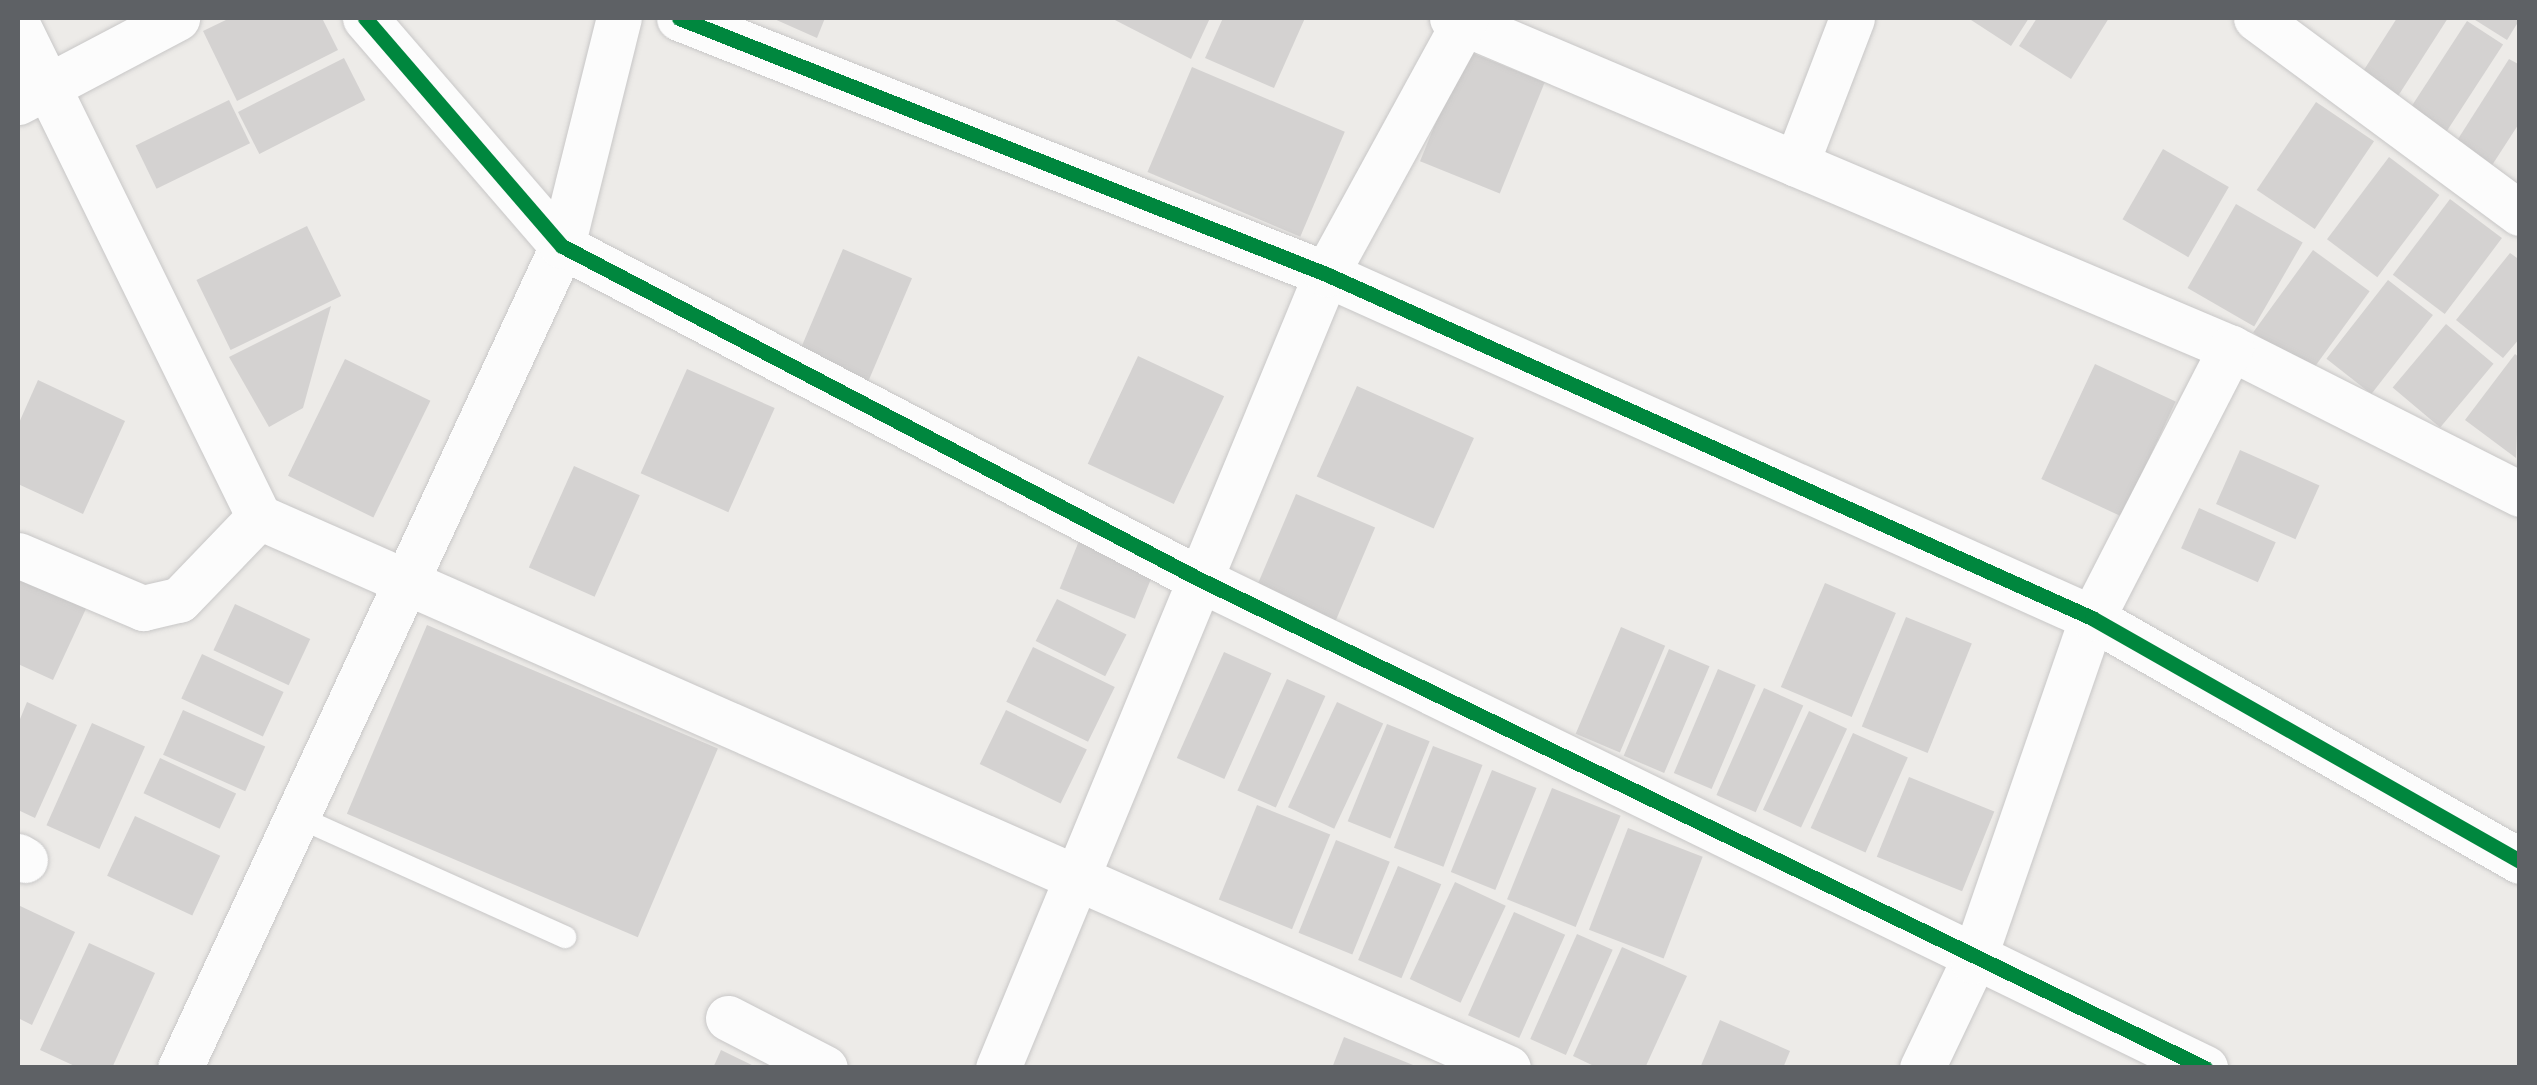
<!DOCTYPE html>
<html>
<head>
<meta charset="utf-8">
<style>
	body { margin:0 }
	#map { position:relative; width:2537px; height:1085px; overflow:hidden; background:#edebe8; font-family:Signika,sans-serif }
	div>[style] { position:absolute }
	.building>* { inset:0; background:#d4d2d1; transform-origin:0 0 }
	.roads { filter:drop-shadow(0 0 2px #c8c7c7) drop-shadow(0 0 2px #c8c7c7) }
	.service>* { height:22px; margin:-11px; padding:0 11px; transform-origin:11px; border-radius:11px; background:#fcfcfc }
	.minor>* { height:45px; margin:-22.5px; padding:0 22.5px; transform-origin:22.5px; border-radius:22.5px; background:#fcfcfc }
	.cycleway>* { height:15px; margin:-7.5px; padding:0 7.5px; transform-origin:7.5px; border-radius:7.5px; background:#00873e }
	span { translate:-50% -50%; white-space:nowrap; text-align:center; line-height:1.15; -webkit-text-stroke:9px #fff; paint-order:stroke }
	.frame { position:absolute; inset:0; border:20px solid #5e6165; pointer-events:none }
</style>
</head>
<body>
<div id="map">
	<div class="building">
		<i style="clip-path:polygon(230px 18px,322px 18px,338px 50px,237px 101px,203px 31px)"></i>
		<i style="clip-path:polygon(772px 18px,825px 18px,817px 38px)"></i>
		<i style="clip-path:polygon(1111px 18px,1210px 18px,1191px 59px)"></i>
		<i style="clip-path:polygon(1223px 18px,1305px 18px,1274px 88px,1205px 58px)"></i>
		<i style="clip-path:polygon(1968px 18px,2029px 18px,2011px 46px)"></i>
		<i style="clip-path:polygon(2037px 18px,2109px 18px,2071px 79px,2019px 46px)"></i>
		<i style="clip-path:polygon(2397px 18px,2448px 18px,2391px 107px,2355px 84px)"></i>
		<i style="clip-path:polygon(2472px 18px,2520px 18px,2520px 19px,2507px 40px)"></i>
		<i style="left:2467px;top:21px;width:43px;height:108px;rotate:33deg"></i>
		<i style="left:1465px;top:50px;width:86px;height:120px;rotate:22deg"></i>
		<i style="left:344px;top:58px;width:47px;height:119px;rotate:63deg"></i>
		<i style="clip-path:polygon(2509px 59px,2520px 65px,2520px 122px,2487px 173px,2451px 150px)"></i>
		<i style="left:1192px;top:67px;width:166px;height:114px;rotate:23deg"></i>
		<i style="left:229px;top:100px;width:48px;height:104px;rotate:64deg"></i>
		<i style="left:2316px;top:102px;width:70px;height:106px;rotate:34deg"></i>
		<i style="left:2163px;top:149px;width:76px;height:81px;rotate:30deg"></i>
		<i style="left:2389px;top:157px;width:63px;height:103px;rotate:37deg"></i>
		<i style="left:2450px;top:199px;width:65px;height:95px;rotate:37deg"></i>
		<i style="left:2236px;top:204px;width:77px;height:97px;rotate:30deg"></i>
		<i style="left:307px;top:226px;width:78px;height:123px;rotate:64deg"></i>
		<i style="left:843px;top:249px;width:75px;height:113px;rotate:23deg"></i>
		<i style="left:2313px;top:250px;width:70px;height:102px;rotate:36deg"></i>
		<i style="clip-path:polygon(2510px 253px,2520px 260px,2520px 338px,2503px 358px,2456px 320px)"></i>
		<i style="left:2388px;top:280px;width:57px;height:100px;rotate:38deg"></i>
		<i style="clip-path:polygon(331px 306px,303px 408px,269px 427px,229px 357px)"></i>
		<i style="left:2446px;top:324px;width:62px;height:83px;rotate:40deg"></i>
		<i style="clip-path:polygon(2515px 354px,2520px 358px,2516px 458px,2465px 420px)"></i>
		<i style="left:1138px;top:356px;width:95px;height:119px;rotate:25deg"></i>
		<i style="left:345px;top:359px;width:95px;height:130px;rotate:26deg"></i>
		<i style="left:2095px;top:364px;width:89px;height:127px;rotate:25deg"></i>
		<i style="left:687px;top:369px;width:96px;height:114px;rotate:24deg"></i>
		<i style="clip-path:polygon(38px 380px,125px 421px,83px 514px,18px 484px,18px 425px)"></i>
		<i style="left:1357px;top:386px;width:128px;height:99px;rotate:24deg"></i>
		<i style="left:2240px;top:450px;width:87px;height:59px;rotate:24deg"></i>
		<i style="left:574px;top:466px;width:72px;height:111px;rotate:24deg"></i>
		<i style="left:1296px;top:494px;width:86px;height:112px;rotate:23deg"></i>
		<i style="left:2199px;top:508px;width:84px;height:44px;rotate:24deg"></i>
		<i style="left:1083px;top:531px;width:81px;height:62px;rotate:22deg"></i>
		<i style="clip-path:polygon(18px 566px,90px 600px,53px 680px,18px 664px)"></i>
		<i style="left:1825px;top:583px;width:77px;height:113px;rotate:23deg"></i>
		<i style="left:1057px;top:599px;width:78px;height:47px;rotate:27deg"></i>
		<i style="left:235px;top:604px;width:83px;height:51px;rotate:25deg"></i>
		<i style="left:1906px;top:617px;width:71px;height:118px;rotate:22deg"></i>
		<i style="left:427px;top:625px;width:316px;height:205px;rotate:23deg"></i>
		<i style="left:1621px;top:627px;width:48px;height:116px;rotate:23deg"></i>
		<i style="left:1033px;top:647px;width:91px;height:61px;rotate:26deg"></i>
		<i style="left:1669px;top:649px;width:44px;height:116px;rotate:23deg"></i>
		<i style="left:1224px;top:652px;width:52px;height:116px;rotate:24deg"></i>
		<i style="left:202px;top:654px;width:90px;height:49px;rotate:25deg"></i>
		<i style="left:1718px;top:669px;width:41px;height:113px;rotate:23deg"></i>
		<i style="left:1287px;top:679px;width:42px;height:122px;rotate:24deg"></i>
		<i style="left:1764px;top:688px;width:43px;height:117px;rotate:24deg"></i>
		<i style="clip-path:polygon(27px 702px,77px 725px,35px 818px,18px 810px,18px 724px)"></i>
		<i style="left:1337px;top:702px;width:51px;height:116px;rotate:25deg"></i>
		<i style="left:183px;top:710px;width:90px;height:49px;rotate:24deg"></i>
		<i style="left:1006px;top:710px;width:90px;height:60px;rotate:26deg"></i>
		<i style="left:1809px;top:711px;width:42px;height:109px;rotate:25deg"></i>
		<i style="left:92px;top:723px;width:58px;height:112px;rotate:24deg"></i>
		<i style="left:1387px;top:724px;width:46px;height:105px;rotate:22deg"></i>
		<i style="left:1853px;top:733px;width:60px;height:104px;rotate:24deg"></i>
		<i style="left:1433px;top:746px;width:53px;height:109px;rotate:21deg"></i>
		<i style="left:160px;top:758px;width:84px;height:39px;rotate:25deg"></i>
		<i style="left:1492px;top:770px;width:48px;height:110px;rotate:22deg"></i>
		<i style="left:1909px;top:777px;width:92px;height:86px;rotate:22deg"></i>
		<i style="left:1552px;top:788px;width:74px;height:120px;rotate:22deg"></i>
		<i style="left:1257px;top:805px;width:79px;height:102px;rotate:22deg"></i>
		<i style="left:135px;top:816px;width:94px;height:66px;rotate:25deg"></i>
		<i style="left:1628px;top:828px;width:80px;height:109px;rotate:21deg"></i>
		<i style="left:1336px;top:840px;width:58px;height:100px;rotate:22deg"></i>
		<i style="left:1398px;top:866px;width:47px;height:102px;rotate:23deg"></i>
		<i style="left:1455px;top:882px;width:56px;height:107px;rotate:25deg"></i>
		<i style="clip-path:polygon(18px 905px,75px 932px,32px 1025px,18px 1018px)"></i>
		<i style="left:1514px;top:912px;width:56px;height:113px;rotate:24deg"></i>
		<i style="left:1577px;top:934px;width:39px;height:115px;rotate:24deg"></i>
		<i style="clip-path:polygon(89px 943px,155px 973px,112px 1068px,79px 1068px,40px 1050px)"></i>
		<i style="clip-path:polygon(1622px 947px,1687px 976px,1645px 1068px,1598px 1068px,1573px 1056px)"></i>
		<i style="clip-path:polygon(1720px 1020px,1790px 1051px,1783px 1068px,1700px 1068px)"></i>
		<i style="clip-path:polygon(1344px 1037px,1418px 1067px,1418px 1068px,1332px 1068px)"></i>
		<i style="clip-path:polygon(721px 1050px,758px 1068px,713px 1068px)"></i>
	</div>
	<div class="roads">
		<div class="service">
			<i style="left:298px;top:817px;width:293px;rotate:24.2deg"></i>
		</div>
		<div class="minor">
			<i style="left:365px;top:18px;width:301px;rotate:49.2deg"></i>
			<i style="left:562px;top:246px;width:717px;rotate:27.6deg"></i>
			<i style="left:1197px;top:578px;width:1121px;rotate:25.92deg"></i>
			<i style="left:679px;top:18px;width:696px;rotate:21.59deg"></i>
			<i style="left:1326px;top:274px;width:840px;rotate:24.18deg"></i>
			<i style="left:2092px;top:618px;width:492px;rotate:29.6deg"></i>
			<i style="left:1452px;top:18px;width:846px;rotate:22.96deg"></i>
			<i style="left:2231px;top:348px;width:324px;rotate:26.8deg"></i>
			<i style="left:2256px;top:18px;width:328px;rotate:36.5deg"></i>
			<i style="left:18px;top:26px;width:547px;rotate:63.86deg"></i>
			<i style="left:18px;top:102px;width:180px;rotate:-27.8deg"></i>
			<i style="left:1796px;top:164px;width:156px;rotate:-69deg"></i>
			<i style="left:18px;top:555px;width:136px;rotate:23deg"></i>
			<i style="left:143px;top:608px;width:37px;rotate:-13deg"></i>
			<i style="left:179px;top:600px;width:115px;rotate:-46.1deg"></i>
			<i style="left:259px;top:517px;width:1365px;rotate:23.8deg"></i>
			<i style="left:18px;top:856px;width:8px;rotate:30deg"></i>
			<i style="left:728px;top:1018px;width:109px;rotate:27.3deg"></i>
			<i style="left:180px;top:1068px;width:906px;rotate:-65.07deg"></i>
			<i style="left:562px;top:246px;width:235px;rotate:-76deg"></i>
			<i style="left:998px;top:1068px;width:859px;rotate:-67.55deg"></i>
			<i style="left:1326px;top:274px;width:292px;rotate:-61.3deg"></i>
			<i style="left:1922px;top:1068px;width:119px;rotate:-64.5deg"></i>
			<i style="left:1973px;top:961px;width:363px;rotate:-70.9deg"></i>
			<i style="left:2092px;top:618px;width:304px;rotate:-62.8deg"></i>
		</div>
	</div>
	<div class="cycleway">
		<i style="left:365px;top:18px;width:301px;rotate:49.2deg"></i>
		<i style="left:562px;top:246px;width:717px;rotate:27.6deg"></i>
		<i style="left:1197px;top:578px;width:1121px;rotate:25.92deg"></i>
		<i style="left:679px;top:18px;width:696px;rotate:21.59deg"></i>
		<i style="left:1326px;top:274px;width:840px;rotate:24.18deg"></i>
		<i style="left:2092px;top:618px;width:492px;rotate:29.6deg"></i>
	</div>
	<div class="frame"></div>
</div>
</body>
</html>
